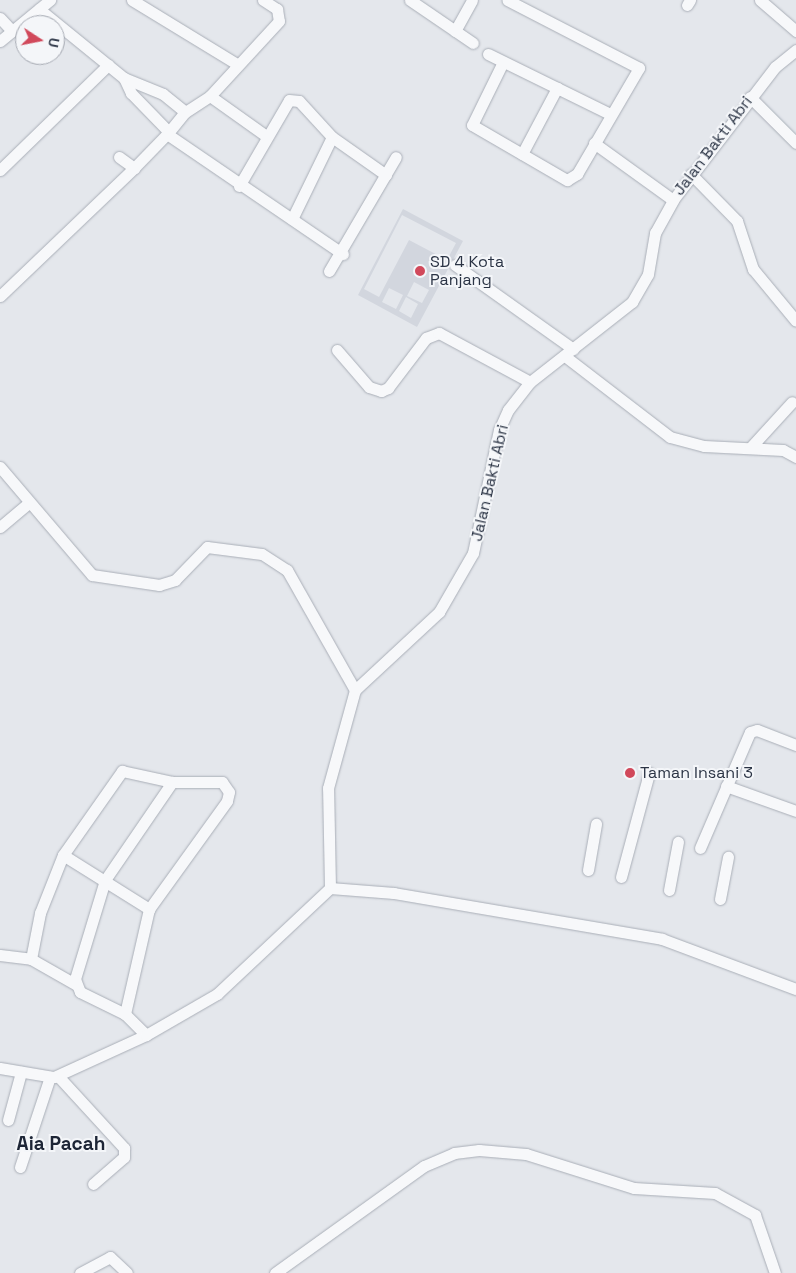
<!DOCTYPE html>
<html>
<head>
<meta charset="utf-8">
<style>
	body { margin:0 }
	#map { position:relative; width:796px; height:1273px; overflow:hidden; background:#e4e7ec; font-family:"Space Grotesk",sans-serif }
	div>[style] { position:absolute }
	.built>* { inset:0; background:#d2d6de }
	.roads { filter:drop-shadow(0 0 1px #a9aeb7) drop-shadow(0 0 1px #a9aeb7) }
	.street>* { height:11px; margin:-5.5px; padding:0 5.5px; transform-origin:5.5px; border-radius:5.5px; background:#f7f8fa }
	.dots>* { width:14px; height:14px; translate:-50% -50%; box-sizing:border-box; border:2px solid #f4f6f9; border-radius:50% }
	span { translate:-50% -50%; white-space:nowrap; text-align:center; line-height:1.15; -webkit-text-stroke:4px #f4f6f9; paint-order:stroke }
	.street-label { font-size:16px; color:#2b3445 }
	.poi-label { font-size:16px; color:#2b3445 }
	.left { translate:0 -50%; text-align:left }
	.quarter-label { font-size:19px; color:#1d2536; font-weight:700 }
	.north { position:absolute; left:15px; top:15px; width:50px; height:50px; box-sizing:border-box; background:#f4f6f9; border:1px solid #a4a8b1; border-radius:50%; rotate:101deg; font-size:14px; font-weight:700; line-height:20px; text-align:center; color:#2b3445 }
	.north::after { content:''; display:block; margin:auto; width:18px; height:22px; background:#d1495b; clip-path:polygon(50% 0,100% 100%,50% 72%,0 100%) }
</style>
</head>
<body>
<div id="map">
	<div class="built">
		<i style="clip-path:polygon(evenodd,403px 209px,463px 241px,417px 327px,358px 295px,403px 209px,402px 215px,456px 243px,447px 260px,409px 240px,379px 297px,364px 289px,402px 215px,403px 209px,414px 282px,429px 290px,422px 303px,407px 296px,414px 282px,403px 209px,389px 288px,403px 295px,396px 309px,382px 302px,389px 288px,403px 209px,406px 297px,418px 304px,411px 318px,399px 311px,406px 297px)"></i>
	</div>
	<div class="roads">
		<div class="street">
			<i style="left:132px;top:0;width:123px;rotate:31.4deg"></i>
			<i style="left:263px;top:0;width:17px;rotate:33deg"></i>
			<i style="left:277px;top:9px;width:12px;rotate:81deg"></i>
			<i style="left:279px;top:21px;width:102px;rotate:132.6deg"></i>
			<i style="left:210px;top:96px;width:30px;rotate:147deg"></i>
			<i style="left:185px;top:112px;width:28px;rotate:129deg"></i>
			<i style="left:167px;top:134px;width:213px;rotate:34.3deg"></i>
			<i style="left:410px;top:0;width:76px;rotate:34.3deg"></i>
			<i style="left:760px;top:0;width:48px;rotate:40.7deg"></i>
			<i style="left:687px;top:5px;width:6px;rotate:-59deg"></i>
			<i style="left:39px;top:9px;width:109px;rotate:39.1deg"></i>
			<i style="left:124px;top:78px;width:17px;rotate:65deg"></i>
			<i style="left:131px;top:93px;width:53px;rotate:45.8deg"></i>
			<i style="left:0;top:18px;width:16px;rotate:47deg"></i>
			<i style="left:455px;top:31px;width:35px;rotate:-61deg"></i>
			<i style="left:0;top:41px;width:65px;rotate:-39.4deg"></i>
			<i style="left:488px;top:54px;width:136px;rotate:26.2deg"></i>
			<i style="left:503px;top:62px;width:70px;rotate:116.2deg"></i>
			<i style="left:472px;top:125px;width:110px;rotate:30.1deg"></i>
			<i style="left:567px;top:180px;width:12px;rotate:-31deg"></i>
			<i style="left:577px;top:174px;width:123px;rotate:-59.7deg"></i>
			<i style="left:639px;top:68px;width:148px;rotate:-152.7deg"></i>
			<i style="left:124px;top:78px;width:42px;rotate:22.3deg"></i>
			<i style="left:163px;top:94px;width:28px;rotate:39deg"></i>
			<i style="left:210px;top:96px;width:69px;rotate:35.5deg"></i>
			<i style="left:750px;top:97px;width:65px;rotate:45deg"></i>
			<i style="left:594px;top:143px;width:97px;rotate:35.8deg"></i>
			<i style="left:522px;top:154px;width:75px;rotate:-62.1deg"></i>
			<i style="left:119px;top:157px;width:19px;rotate:36deg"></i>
			<i style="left:134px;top:168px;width:47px;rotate:-45.9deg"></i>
			<i style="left:0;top:170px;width:151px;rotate:-44.2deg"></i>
			<i style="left:691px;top:174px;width:66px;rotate:45.6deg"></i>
			<i style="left:737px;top:221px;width:51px;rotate:71.6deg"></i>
			<i style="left:753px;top:269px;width:67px;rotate:50.4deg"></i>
			<i style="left:239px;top:186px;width:99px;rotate:-59.8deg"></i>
			<i style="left:289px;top:100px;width:10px;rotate:6deg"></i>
			<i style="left:299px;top:101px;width:49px;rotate:47.5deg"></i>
			<i style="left:292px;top:219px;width:91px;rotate:-64deg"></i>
			<i style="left:332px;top:137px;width:66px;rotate:35.1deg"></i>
			<i style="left:455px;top:265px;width:145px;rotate:35.4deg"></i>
			<i style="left:329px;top:271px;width:132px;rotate:-59.6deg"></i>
			<i style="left:0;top:296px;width:185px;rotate:-43.7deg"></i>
			<i style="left:337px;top:350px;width:49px;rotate:49.1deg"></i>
			<i style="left:369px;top:387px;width:13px;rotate:18deg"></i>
			<i style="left:381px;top:391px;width:8px;rotate:-23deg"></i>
			<i style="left:388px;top:388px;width:63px;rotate:-52.8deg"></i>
			<i style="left:426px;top:338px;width:14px;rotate:-21deg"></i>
			<i style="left:439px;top:333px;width:103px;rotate:28.3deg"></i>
			<i style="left:566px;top:357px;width:131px;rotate:37.6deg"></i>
			<i style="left:670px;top:437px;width:35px;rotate:15deg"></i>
			<i style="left:704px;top:446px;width:79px;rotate:2.9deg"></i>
			<i style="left:783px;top:450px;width:15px;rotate:28deg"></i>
			<i style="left:750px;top:448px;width:62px;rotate:-47.6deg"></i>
			<i style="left:0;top:467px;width:142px;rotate:49.6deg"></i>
			<i style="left:92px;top:575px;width:68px;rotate:8.5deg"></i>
			<i style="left:159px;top:585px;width:17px;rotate:-17deg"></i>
			<i style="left:175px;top:580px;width:46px;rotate:-45.9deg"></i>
			<i style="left:207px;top:547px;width:55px;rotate:7.3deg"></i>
			<i style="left:262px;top:554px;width:30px;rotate:33deg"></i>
			<i style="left:287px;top:570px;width:138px;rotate:60.5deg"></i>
			<i style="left:0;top:527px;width:38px;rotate:-40deg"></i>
			<i style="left:726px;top:786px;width:74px;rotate:19.7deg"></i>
			<i style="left:700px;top:848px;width:126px;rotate:-66.7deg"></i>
			<i style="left:750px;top:732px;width:7px;rotate:-16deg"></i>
			<i style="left:757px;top:730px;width:42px;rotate:21deg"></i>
			<i style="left:63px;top:855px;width:102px;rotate:32.1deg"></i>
			<i style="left:149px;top:909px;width:108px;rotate:102.9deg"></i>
			<i style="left:588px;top:870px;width:47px;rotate:-80.1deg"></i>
			<i style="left:621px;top:877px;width:108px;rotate:-74.9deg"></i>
			<i style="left:330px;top:888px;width:100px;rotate:-91.1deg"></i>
			<i style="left:328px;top:788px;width:102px;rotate:-74.6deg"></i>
			<i style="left:355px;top:690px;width:115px;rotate:-42.9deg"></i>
			<i style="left:439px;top:612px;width:68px;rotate:-60deg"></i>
			<i style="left:473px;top:553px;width:126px;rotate:-78.1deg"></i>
			<i style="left:499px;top:430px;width:22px;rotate:-66deg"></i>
			<i style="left:508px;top:410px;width:36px;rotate:-52deg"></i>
			<i style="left:530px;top:382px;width:130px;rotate:-38.1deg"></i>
			<i style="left:632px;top:302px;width:32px;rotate:-60deg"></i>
			<i style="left:648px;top:274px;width:42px;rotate:-80.3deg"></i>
			<i style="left:655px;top:233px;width:38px;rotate:-61deg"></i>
			<i style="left:673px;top:200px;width:168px;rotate:-52.5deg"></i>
			<i style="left:775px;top:67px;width:27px;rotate:-39deg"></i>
			<i style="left:669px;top:890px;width:49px;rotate:-79.4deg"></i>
			<i style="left:720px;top:899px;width:43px;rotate:-79.2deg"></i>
			<i style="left:0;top:955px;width:31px;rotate:7deg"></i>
			<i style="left:31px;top:959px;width:51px;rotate:29.6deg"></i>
			<i style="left:31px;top:959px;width:47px;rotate:-78.9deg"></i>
			<i style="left:40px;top:913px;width:62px;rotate:-68.4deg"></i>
			<i style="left:63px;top:855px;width:103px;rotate:-54.9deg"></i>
			<i style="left:122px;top:771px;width:51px;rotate:12.4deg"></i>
			<i style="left:172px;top:782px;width:50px"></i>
			<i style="left:222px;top:782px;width:12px;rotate:55deg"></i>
			<i style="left:229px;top:792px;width:9px;rotate:103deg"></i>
			<i style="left:227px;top:801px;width:133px;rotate:125.8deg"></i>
			<i style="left:146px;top:1035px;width:30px;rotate:-135deg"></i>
			<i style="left:125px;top:1014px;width:50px;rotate:-153.9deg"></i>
			<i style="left:80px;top:992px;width:14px;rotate:-111deg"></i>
			<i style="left:75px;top:979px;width:103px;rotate:-73.1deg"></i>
			<i style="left:105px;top:880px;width:119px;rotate:-55.6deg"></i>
			<i style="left:0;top:1068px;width:55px;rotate:9.5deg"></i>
			<i style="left:54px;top:1077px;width:101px;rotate:-24.5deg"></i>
			<i style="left:146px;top:1035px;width:82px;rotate:-30deg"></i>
			<i style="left:217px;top:994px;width:155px;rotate:-43.2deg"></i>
			<i style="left:330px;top:888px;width:64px;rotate:4.5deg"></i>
			<i style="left:394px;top:893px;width:272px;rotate:9.7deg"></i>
			<i style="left:662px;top:939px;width:143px;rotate:20.5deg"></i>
			<i style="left:58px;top:1076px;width:98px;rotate:47.5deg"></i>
			<i style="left:124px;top:1148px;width:9px;rotate:90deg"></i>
			<i style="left:124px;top:1157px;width:41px;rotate:138.9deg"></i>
			<i style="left:8px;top:1120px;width:50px;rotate:-74.8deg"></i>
			<i style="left:20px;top:1167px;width:95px;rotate:-71.6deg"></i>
			<i style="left:80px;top:1273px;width:34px;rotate:-28deg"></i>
			<i style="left:110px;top:1257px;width:23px;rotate:43deg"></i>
			<i style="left:275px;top:1273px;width:183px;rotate:-35.7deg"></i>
			<i style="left:424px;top:1166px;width:33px;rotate:-23deg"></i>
			<i style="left:454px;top:1153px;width:25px;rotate:-7deg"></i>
			<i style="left:479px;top:1150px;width:47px;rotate:4.9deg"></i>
			<i style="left:526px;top:1154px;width:113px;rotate:17.5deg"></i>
			<i style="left:634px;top:1188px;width:81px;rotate:3.5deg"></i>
			<i style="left:715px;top:1193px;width:46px;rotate:28.8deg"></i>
			<i style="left:755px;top:1215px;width:61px;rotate:71deg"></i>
		</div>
	</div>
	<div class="dots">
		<i style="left:420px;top:271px;background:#d1495b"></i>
		<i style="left:630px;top:773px;background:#d1495b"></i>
	</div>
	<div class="street-label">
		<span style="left:713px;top:146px;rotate:-53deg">Jalan Bakti Abri</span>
		<span style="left:490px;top:483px;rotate:-77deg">Jalan Bakti Abri</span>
	</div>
	<div class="poi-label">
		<span class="left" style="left:430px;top:271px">SD 4 Kota<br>Panjang</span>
		<span class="left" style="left:640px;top:773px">Taman Insani 3</span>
	</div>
	<div class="quarter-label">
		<span style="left:61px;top:1144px">Aia Pacah</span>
	</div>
	<div class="north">U</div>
</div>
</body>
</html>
